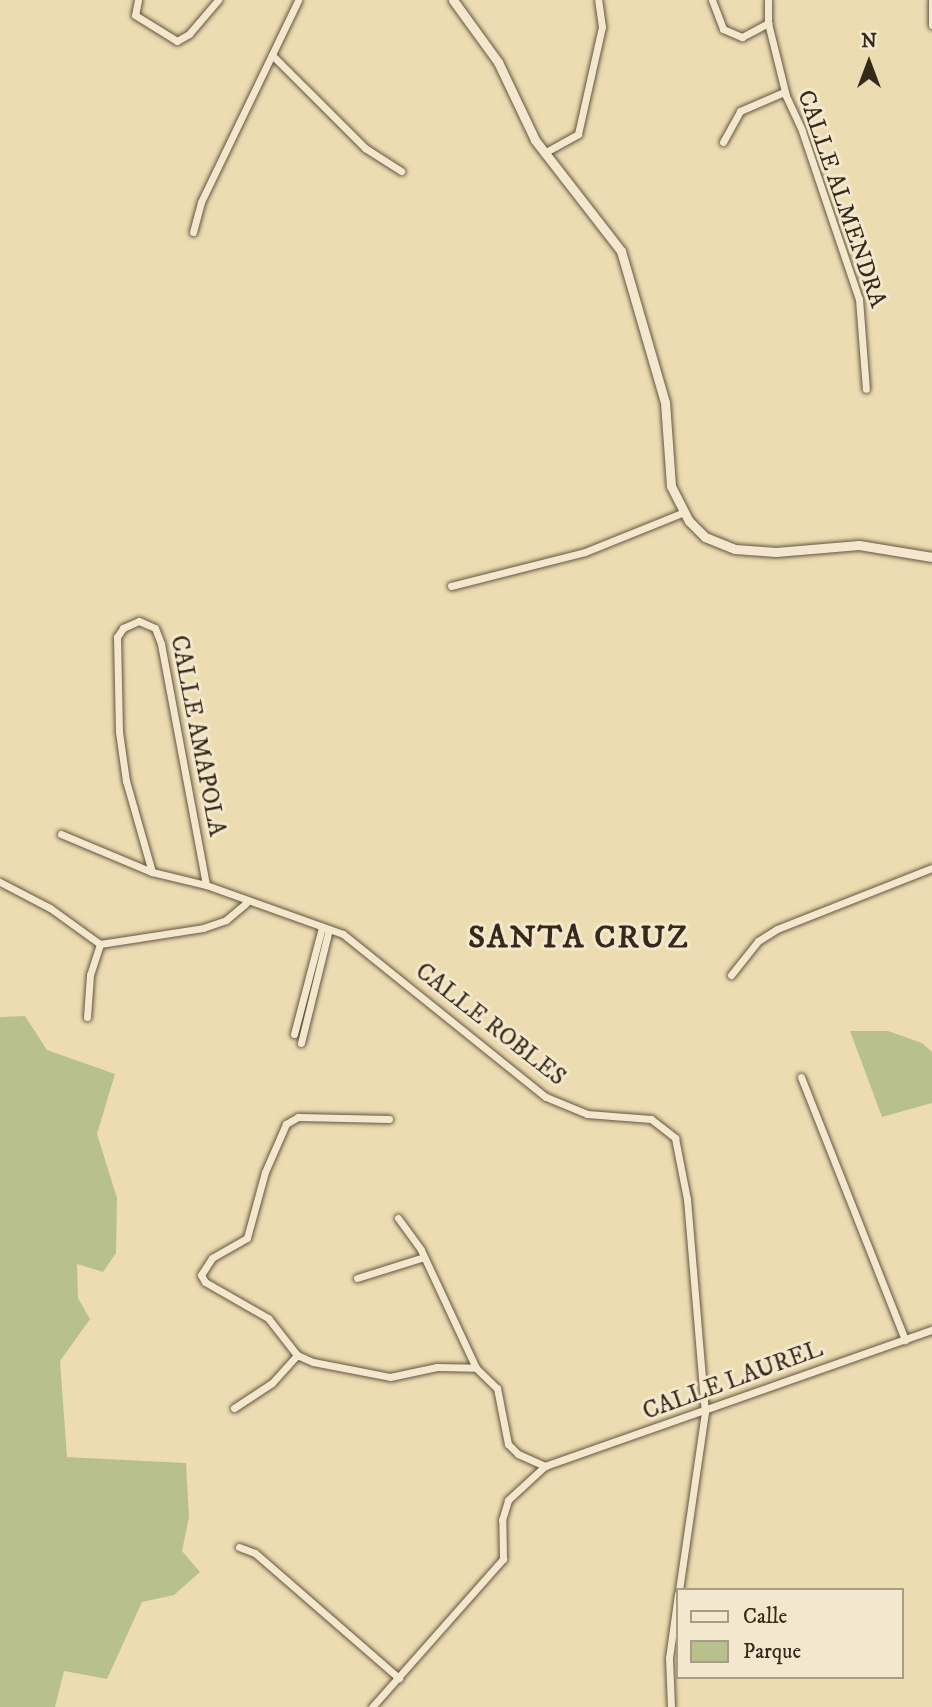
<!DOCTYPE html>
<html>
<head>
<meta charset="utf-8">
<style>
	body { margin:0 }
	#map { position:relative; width:932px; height:1707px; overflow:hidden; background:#eddcb2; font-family:"IM FELL DW Pica",serif }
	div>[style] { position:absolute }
	.green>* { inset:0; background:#b8c08d }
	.roads { filter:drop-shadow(0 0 2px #635640) drop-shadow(0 0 2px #635640) }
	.minor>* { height:7px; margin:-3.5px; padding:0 3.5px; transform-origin:3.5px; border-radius:3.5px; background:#f3e8cd }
	.tertiary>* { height:9px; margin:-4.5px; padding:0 4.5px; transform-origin:4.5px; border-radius:4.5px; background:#f3e8cd }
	span { translate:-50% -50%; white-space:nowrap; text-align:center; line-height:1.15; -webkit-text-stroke:6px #f3e8cd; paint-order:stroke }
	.street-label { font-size:24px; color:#35291a }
	.district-label { font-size:32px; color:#35291a; font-weight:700; letter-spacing:2px }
	.legend { position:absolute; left:676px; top:1588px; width:228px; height:91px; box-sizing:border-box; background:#f3e8cd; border:2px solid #a79c85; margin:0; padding:9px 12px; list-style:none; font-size:21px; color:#35291a }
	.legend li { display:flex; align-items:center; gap:14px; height:35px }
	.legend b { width:35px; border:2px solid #a79c85 }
	.north { position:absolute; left:834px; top:28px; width:70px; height:70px; -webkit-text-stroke:5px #f3e8cd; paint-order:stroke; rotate:0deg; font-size:19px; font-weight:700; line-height:28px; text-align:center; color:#35291a }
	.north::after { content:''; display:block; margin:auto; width:24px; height:32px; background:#35291a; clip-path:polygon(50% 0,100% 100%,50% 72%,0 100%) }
</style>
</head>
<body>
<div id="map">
	<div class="green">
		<i style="clip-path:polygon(25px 1016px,47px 1050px,115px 1074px,97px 1134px,117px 1198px,116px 1253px,103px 1272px,77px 1264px,78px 1298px,90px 1319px,60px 1361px,67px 1457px,186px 1463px,189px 1517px,182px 1551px,200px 1572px,174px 1595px,142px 1602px,107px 1679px,64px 1671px,55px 1707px,0 1707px,0 1017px)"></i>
		<i style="clip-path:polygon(850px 1031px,888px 1031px,922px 1043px,932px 1052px,932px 1103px,882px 1117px)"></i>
	</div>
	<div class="roads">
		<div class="minor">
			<i style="left:138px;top:0;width:15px;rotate:101deg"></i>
			<i style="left:135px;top:15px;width:49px;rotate:31.8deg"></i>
			<i style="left:177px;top:41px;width:14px;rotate:-30deg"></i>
			<i style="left:189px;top:34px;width:45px;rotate:-49.5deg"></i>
			<i style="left:712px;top:0;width:31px;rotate:69deg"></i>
			<i style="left:723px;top:29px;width:21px;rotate:23deg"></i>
			<i style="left:742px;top:37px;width:30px;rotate:-28deg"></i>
			<i style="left:768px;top:0;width:23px;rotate:90deg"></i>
			<i style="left:768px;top:23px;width:75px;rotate:76.1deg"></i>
			<i style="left:786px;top:96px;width:38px;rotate:65deg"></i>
			<i style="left:802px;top:131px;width:177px;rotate:71.3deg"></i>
			<i style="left:859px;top:299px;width:90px;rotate:85.6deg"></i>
			<i style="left:932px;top:0;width:25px;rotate:90deg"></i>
			<i style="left:272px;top:55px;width:132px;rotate:45deg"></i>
			<i style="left:365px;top:148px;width:43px;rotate:32.6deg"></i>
			<i style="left:723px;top:142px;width:35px;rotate:-61deg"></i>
			<i style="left:740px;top:111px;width:48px;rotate:-23.4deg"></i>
			<i style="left:544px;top:153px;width:39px;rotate:-29deg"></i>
			<i style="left:578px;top:134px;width:110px;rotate:-77.4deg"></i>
			<i style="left:602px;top:27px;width:27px;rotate:-98deg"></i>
			<i style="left:193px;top:232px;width:31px;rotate:-75deg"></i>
			<i style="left:201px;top:202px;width:224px;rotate:-64.3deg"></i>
			<i style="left:451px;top:586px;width:138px;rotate:-14.2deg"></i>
			<i style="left:585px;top:552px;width:105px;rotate:-21.9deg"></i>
			<i style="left:61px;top:834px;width:99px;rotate:22.7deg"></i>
			<i style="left:152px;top:872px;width:56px;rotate:13.5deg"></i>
			<i style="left:206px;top:885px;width:145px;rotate:19.7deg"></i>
			<i style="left:343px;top:934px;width:260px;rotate:38.8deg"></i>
			<i style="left:546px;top:1097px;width:44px;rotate:22.5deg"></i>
			<i style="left:587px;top:1114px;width:64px;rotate:4.5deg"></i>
			<i style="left:651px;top:1119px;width:31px;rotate:38deg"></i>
			<i style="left:675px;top:1138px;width:62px;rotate:78.9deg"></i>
			<i style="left:687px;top:1199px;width:214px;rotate:85.2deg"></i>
			<i style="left:705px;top:1412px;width:180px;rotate:98.3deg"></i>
			<i style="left:152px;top:872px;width:95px;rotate:-105.9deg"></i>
			<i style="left:126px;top:781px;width:49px;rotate:-98.1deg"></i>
			<i style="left:119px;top:732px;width:95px;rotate:-91.2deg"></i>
			<i style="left:117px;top:637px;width:11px;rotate:-56deg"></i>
			<i style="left:123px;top:628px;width:17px;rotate:-24deg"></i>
			<i style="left:139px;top:621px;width:17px;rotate:24deg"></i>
			<i style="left:155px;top:628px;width:17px;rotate:69deg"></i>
			<i style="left:161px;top:644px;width:245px;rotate:79.4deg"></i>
			<i style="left:0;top:882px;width:56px;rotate:27.5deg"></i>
			<i style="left:50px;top:908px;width:62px;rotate:35.8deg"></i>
			<i style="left:100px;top:944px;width:104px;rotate:-8.8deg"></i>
			<i style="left:203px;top:928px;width:24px;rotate:-19deg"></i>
			<i style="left:226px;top:920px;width:26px;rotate:-40deg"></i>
			<i style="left:731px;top:975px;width:43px;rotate:-51.5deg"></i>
			<i style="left:758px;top:941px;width:22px;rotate:-32deg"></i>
			<i style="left:777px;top:929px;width:167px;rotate:-21.5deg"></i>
			<i style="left:87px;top:1017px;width:42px;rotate:-85.9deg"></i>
			<i style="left:90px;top:975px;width:33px;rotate:-72deg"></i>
			<i style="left:294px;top:1034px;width:111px;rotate:-75.3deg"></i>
			<i style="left:301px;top:1043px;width:117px;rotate:-76.2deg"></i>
			<i style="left:801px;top:1077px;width:283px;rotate:68.4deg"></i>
			<i style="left:389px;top:1119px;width:91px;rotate:-178.7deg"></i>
			<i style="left:298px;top:1117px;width:14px;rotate:150deg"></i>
			<i style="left:286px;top:1124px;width:52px;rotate:113.6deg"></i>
			<i style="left:265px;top:1172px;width:68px;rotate:105.3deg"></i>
			<i style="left:247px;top:1238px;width:40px;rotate:150.3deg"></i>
			<i style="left:212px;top:1258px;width:20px;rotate:123deg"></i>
			<i style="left:201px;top:1275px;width:8px;rotate:60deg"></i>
			<i style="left:205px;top:1282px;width:73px;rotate:29.7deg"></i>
			<i style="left:268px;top:1318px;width:47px;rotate:51.9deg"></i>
			<i style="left:297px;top:1355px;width:17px;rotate:24deg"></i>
			<i style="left:313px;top:1362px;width:78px;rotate:11deg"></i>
			<i style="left:390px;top:1377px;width:48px;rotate:-12deg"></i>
			<i style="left:437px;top:1367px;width:39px;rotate:1deg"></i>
			<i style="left:476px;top:1368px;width:29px;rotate:44deg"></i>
			<i style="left:497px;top:1388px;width:57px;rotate:78.9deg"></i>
			<i style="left:508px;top:1444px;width:14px;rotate:45deg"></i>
			<i style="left:518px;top:1454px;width:30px;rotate:24deg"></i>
			<i style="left:398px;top:1218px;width:39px;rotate:54deg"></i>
			<i style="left:421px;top:1250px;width:130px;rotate:65deg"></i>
			<i style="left:357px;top:1278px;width:70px;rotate:-17.4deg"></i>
			<i style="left:234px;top:1408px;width:45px;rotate:-33.3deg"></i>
			<i style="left:272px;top:1383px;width:38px;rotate:-48deg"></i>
			<i style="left:239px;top:1547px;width:17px;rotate:21deg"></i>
			<i style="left:255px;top:1553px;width:191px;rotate:41deg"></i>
			<i style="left:372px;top:1707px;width:198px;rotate:-48.5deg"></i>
			<i style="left:503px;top:1559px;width:39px;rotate:-91deg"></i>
			<i style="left:502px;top:1520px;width:21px;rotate:-73deg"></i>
			<i style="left:508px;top:1500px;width:50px;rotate:-42.6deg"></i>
			<i style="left:545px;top:1466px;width:410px;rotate:-19.4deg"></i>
			<i style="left:671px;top:1707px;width:49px;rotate:-92.3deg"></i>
			<i style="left:669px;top:1658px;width:65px;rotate:-82deg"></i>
		</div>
		<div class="tertiary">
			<i style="left:453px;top:0;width:77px;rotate:54deg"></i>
			<i style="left:498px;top:62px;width:86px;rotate:64.6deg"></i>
			<i style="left:535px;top:140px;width:140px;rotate:52.2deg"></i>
			<i style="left:621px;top:251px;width:157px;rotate:73.8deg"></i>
			<i style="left:665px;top:402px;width:84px;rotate:85.9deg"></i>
			<i style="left:671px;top:486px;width:39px;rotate:63deg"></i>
			<i style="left:689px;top:521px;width:23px;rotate:45deg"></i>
			<i style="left:705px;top:537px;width:32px;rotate:22deg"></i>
			<i style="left:735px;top:549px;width:41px;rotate:4.2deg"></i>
			<i style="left:776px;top:552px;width:83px;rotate:-4.8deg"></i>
			<i style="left:859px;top:545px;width:74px;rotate:9.3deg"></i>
		</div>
	</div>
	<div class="street-label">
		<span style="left:841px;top:199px;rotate:71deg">CALLE ALMENDRA</span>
		<span style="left:197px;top:736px;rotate:79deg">CALLE AMAPOLA</span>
		<span style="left:490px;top:1025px;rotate:38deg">CALLE ROBLES</span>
		<span style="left:733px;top:1381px;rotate:-20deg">CALLE LAUREL</span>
	</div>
	<div class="district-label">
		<span style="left:579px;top:938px">SANTA CRUZ</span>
	</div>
	<ul class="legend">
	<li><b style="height:9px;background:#f3e8cd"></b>Calle</li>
	<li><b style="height:19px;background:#b8c08d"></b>Parque</li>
	</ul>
	<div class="north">N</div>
</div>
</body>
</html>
